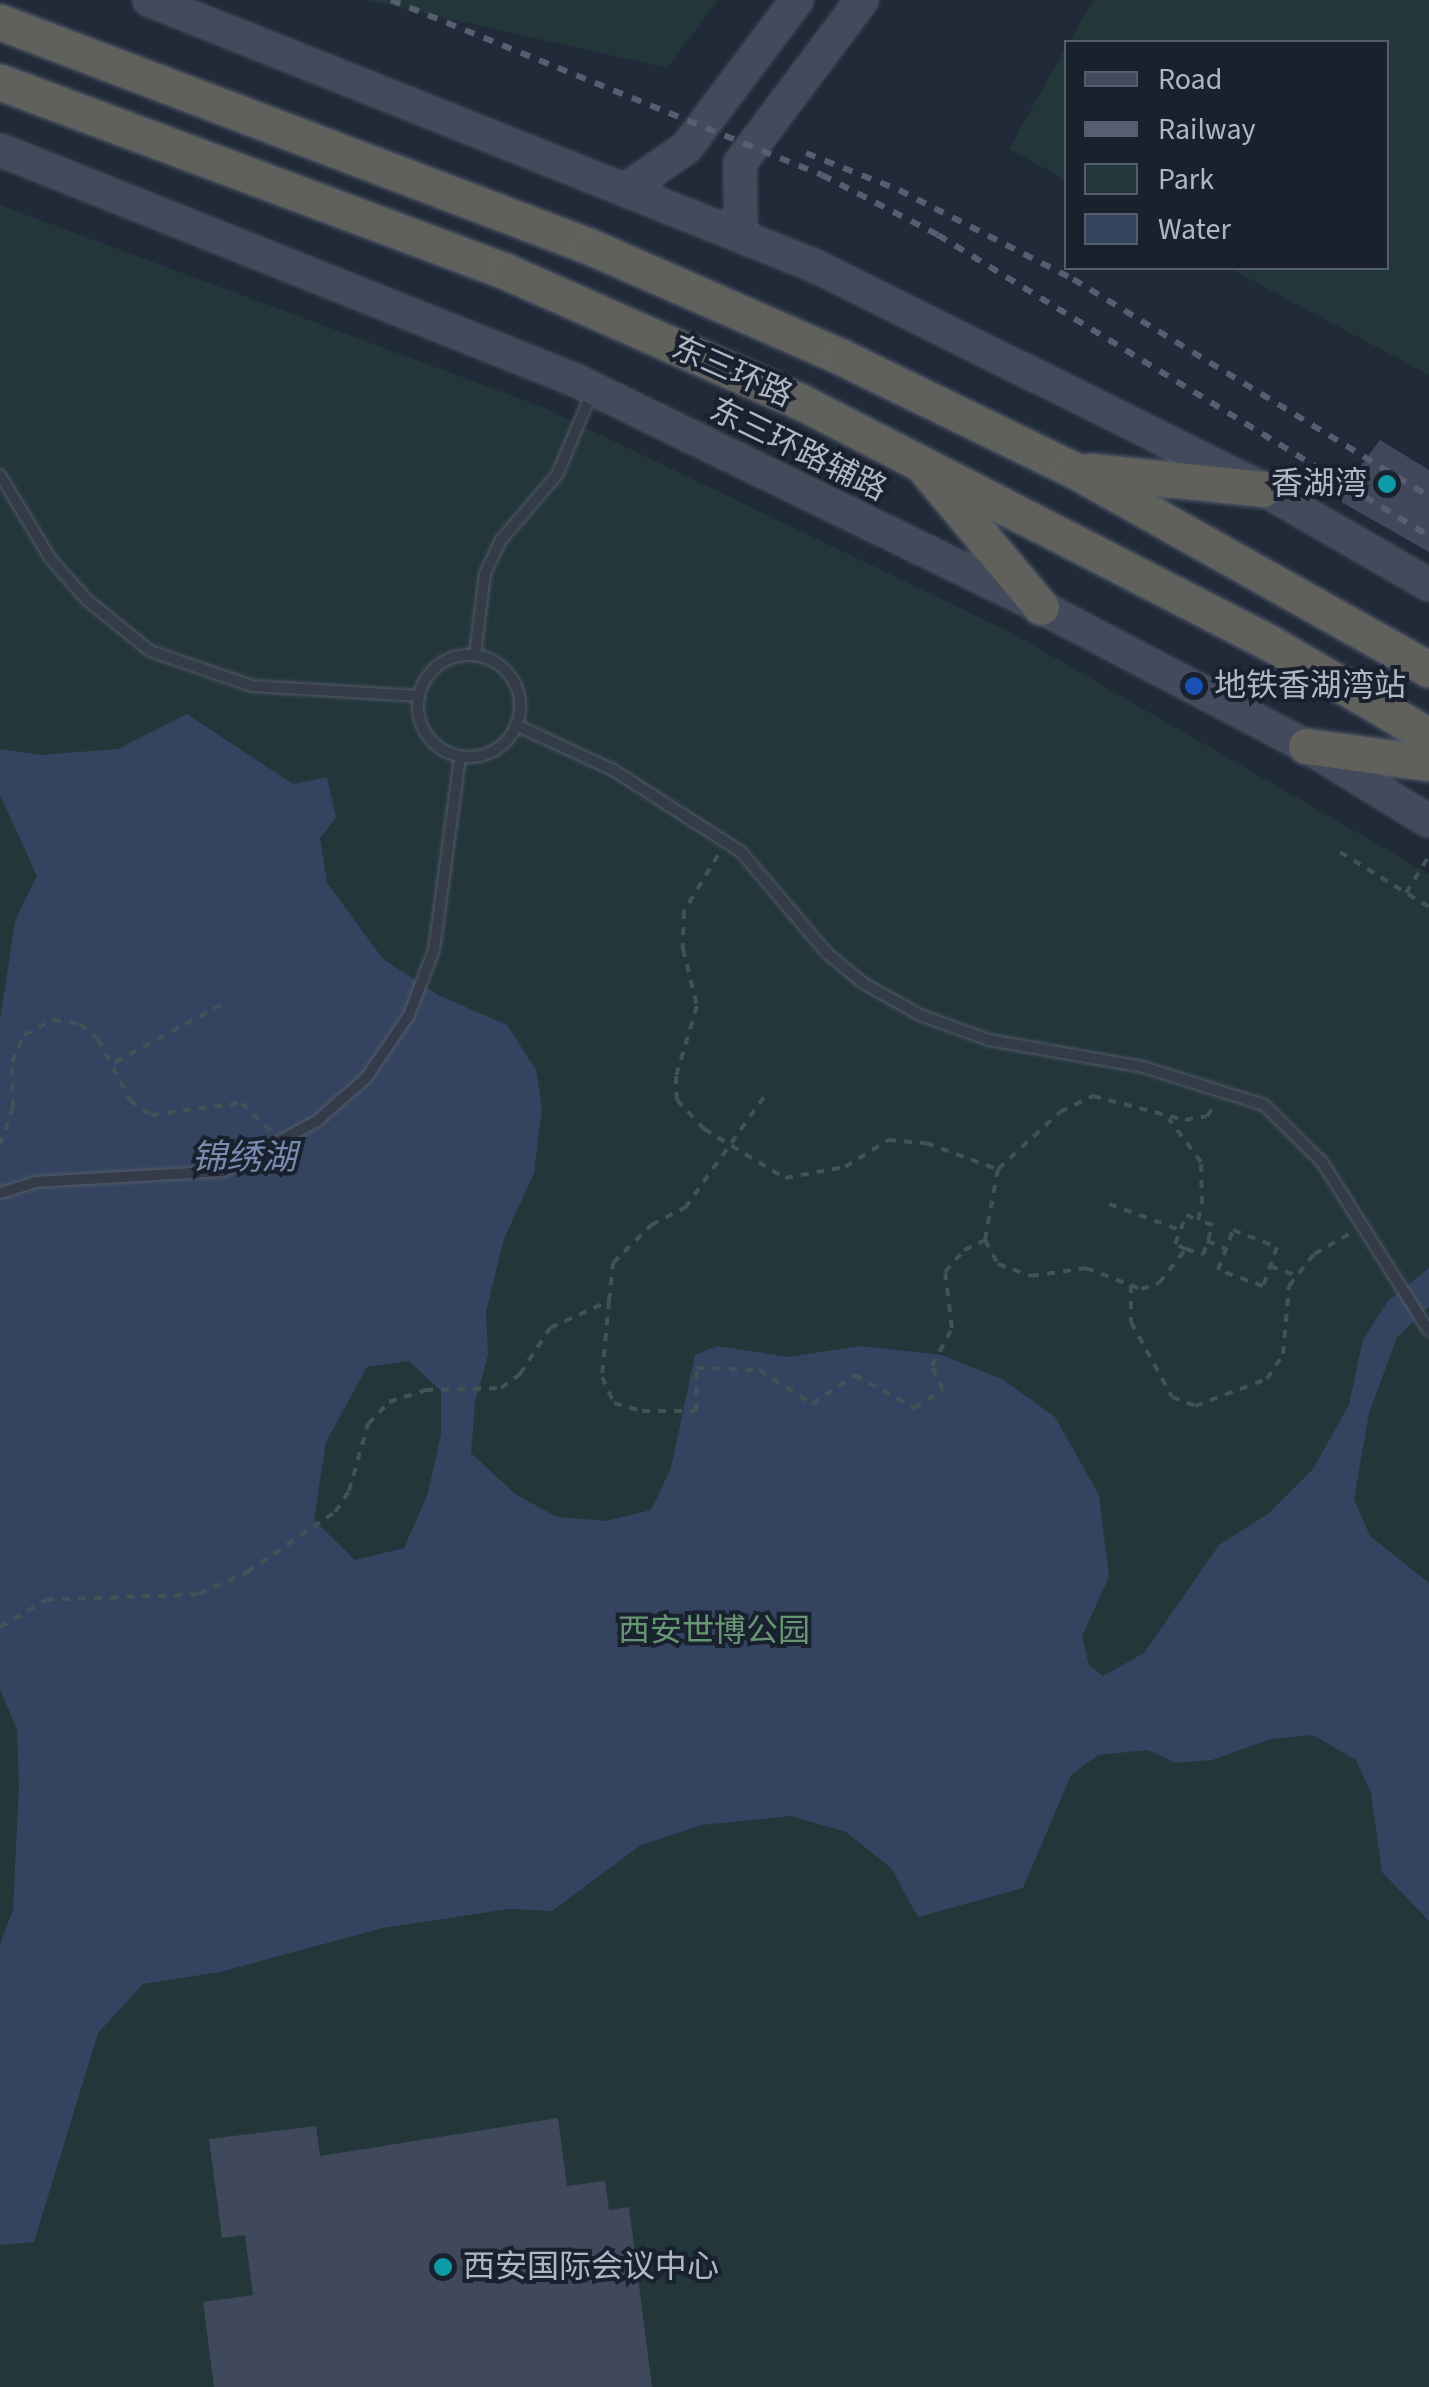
<!DOCTYPE html>
<html>
<head>
<meta charset="utf-8">
<style>
	body { margin:0 }
	#map { position:relative; width:1429px; height:2387px; overflow:hidden; background:#212a39; font-family:"Source Sans 3","Noto Sans SC",sans-serif }
	div>[style] { position:absolute }
	.green>* { inset:0; background:#23363a }
	.water>* { inset:0; background:#344460 }
	.building>* { inset:0; background:#3f495b }
	.path>* { height:4px; margin-top:-2px; transform-origin:0; background:repeating-linear-gradient(90deg,#405357 0 8px,transparent 0 16px) }
	.roads { filter:drop-shadow(0 0 2px #525967) drop-shadow(0 0 2px #525967) }
	.service>* { height:10px; margin:-5px; padding:0 5px; transform-origin:5px; border-radius:5px; background:#343c49 }
	.service>.ring { margin:-5px; padding:0; box-sizing:content-box; background:none; border:10px solid #343c49; border-radius:50% }
	.secondary>* { height:30px; margin:-15px; padding:0 15px; transform-origin:15px; border-radius:15px; background:#424a5c }
	.trunk>* { height:35px; margin:-17.5px; padding:0 17.5px; transform-origin:17.5px; border-radius:17.5px; background:#60605d }
	.rail>* { height:6px; margin-top:-3px; transform-origin:0; background:repeating-linear-gradient(90deg,#565f70 0 10px,transparent 0 20px) }
	.dots>* { width:28px; height:28px; translate:-50% -50%; box-sizing:border-box; border:5px solid #1a212e; border-radius:50% }
	span { translate:-50% -50%; white-space:nowrap; text-align:center; line-height:1.15; -webkit-text-stroke:8px #1a212e; paint-order:stroke }
	.street-label { font-size:32px; color:#afb6c5 }
	.poi-label { font-size:32px; color:#afb6c5 }
	.right { translate:-100% -50%; text-align:right }
	.left { translate:0 -50%; text-align:left }
	.park-label { font-size:32px; color:#669674 }
	.water-label { font-size:35px; color:#768bae; font-style:italic }
	.legend { position:absolute; left:1064px; top:40px; width:325px; height:230px; box-sizing:border-box; background:#1a212e; border:2px solid #565d6a; margin:0; padding:12px 18px; list-style:none; font-size:30px; color:#afb6c5 }
	.legend li { display:flex; align-items:center; gap:20px; height:50px }
	.legend b { width:50px; border:2px solid #565d6a }
</style>
</head>
<body>
<div id="map">
	<div class="green">
		<i style="clip-path:polygon(366px 0,718px 0,667px 68px)"></i>
		<i style="clip-path:polygon(1093px 0,1429px 0,1429px 375px,1229px 268px,1386px 268px,1386px 42px,1069px 42px)"></i>
		<i style="clip-path:polygon(1066px 47px,1066px 180px,1009px 149px)"></i>
		<i style="clip-path:polygon(0 205px,545px 408px,1012px 633px,1429px 874px,1429px 2387px,0 2387px)"></i>
	</div>
	<div class="water">
		<i style="clip-path:polygon(evenodd,187px 714px,293px 784px,327px 777px,336px 818px,320px 838px,327px 883px,383px 959px,438px 995px,507px 1025px,536px 1070px,542px 1108px,534px 1173px,504px 1239px,486px 1312px,488px 1355px,475px 1402px,471px 1453px,515px 1494px,557px 1517px,606px 1521px,651px 1510px,671px 1468px,695px 1355px,717px 1346px,788px 1357px,861px 1346px,941px 1355px,1002px 1379px,1055px 1417px,1099px 1495px,1109px 1577px,1082px 1636px,1089px 1665px,1103px 1676px,1144px 1653px,1219px 1545px,1269px 1513px,1313px 1469px,1349px 1405px,1363px 1339px,1388px 1301px,1429px 1268px,1429px 1307px,1397px 1337px,1369px 1413px,1354px 1499px,1370px 1536px,1429px 1583px,1429px 1921px,1382px 1872px,1371px 1793px,1356px 1760px,1313px 1735px,1271px 1739px,1212px 1760px,1176px 1763px,1148px 1750px,1098px 1755px,1071px 1775px,1023px 1888px,918px 1917px,891px 1868px,846px 1832px,791px 1816px,702px 1825px,641px 1845px,552px 1911px,509px 1909px,383px 1928px,220px 1972px,143px 1984px,98px 2033px,34px 2242px,0 2245px,0 1944px,13px 1910px,19px 1786px,17px 1730px,0 1689px,0 1020px,15px 921px,37px 876px,0 795px,0 749px,40px 755px,118px 749px,187px 714px,409px 1361px,441px 1391px,441px 1435px,427px 1496px,404px 1548px,355px 1560px,314px 1520px,326px 1442px,367px 1367px,409px 1361px)"></i>
	</div>
	<div class="building">
		<i style="clip-path:polygon(1380px 440px,1429px 470px,1429px 552px,1336px 499px)"></i>
		<i style="clip-path:polygon(558px 2118px,567px 2186px,605px 2181px,609px 2210px,629px 2207px,652px 2387px,214px 2387px,203px 2302px,253px 2295px,245px 2235px,222px 2238px,209px 2139px,316px 2126px,320px 2156px)"></i>
	</div>
	<div class="path">
		<i style="left:1340px;top:852px;width:105px;rotate:31.7deg"></i>
		<i style="left:718px;top:855px;width:66px;rotate:121.3deg"></i>
		<i style="left:684px;top:911px;width:38px;rotate:92deg"></i>
		<i style="left:683px;top:949px;width:59px;rotate:76.2deg"></i>
		<i style="left:697px;top:1006px;width:73px;rotate:106.7deg"></i>
		<i style="left:676px;top:1076px;width:24px;rotate:88deg"></i>
		<i style="left:677px;top:1100px;width:40px;rotate:47deg"></i>
		<i style="left:704px;top:1129px;width:95px;rotate:31.2deg"></i>
		<i style="left:785px;top:1178px;width:61px;rotate:-10.4deg"></i>
		<i style="left:845px;top:1167px;width:51px;rotate:-32.1deg"></i>
		<i style="left:888px;top:1140px;width:38px;rotate:5deg"></i>
		<i style="left:926px;top:1143px;width:76px;rotate:20.1deg"></i>
		<i style="left:1406px;top:893px;width:44px;rotate:-58.1deg"></i>
		<i style="left:115px;top:1062px;width:120px;rotate:-28.3deg"></i>
		<i style="left:0;top:1145px;width:40px;rotate:-71.1deg"></i>
		<i style="left:13px;top:1107px;width:45px;rotate:-91.3deg"></i>
		<i style="left:12px;top:1062px;width:30px;rotate:-66deg"></i>
		<i style="left:24px;top:1035px;width:33px;rotate:-27deg"></i>
		<i style="left:53px;top:1020px;width:27px;rotate:8deg"></i>
		<i style="left:80px;top:1024px;width:23px;rotate:40deg"></i>
		<i style="left:98px;top:1039px;width:69px;rotate:62.3deg"></i>
		<i style="left:130px;top:1100px;width:26px;rotate:36deg"></i>
		<i style="left:151px;top:1115px;width:91px;rotate:-7.6deg"></i>
		<i style="left:241px;top:1103px;width:40px;rotate:43deg"></i>
		<i style="left:1109px;top:1204px;width:76px;rotate:20.1deg"></i>
		<i style="left:1233px;top:1230px;width:47px;rotate:21.1deg"></i>
		<i style="left:1277px;top:1247px;width:41px;rotate:109.7deg"></i>
		<i style="left:1263px;top:1286px;width:48px;rotate:-160.4deg"></i>
		<i style="left:1218px;top:1270px;width:43px;rotate:-69.4deg"></i>
		<i style="left:985px;top:1240px;width:27px;rotate:62deg"></i>
		<i style="left:998px;top:1264px;width:35px;rotate:20deg"></i>
		<i style="left:1031px;top:1276px;width:56px;rotate:-8.3deg"></i>
		<i style="left:1086px;top:1268px;width:59px;rotate:20.9deg"></i>
		<i style="left:1141px;top:1289px;width:19px;rotate:-18deg"></i>
		<i style="left:1159px;top:1283px;width:43px;rotate:-51.5deg"></i>
		<i style="left:1186px;top:1249px;width:12px;rotate:-156deg"></i>
		<i style="left:1175px;top:1244px;width:31px;rotate:-69deg"></i>
		<i style="left:1186px;top:1215px;width:13px;rotate:23deg"></i>
		<i style="left:1198px;top:1220px;width:16px;rotate:-76deg"></i>
		<i style="left:1202px;top:1204px;width:42px;rotate:-91.4deg"></i>
		<i style="left:1201px;top:1162px;width:54px;rotate:-126.7deg"></i>
		<i style="left:1207px;top:1241px;width:21px;rotate:23deg"></i>
		<i style="left:1186px;top:1249px;width:18px;rotate:19deg"></i>
		<i style="left:1203px;top:1255px;width:32px;rotate:-72deg"></i>
		<i style="left:1213px;top:1225px;width:16px;rotate:-162deg"></i>
		<i style="left:1270px;top:1266px;width:29px;rotate:20deg"></i>
		<i style="left:1131px;top:1285px;width:37px;rotate:90deg"></i>
		<i style="left:1131px;top:1322px;width:85px;rotate:61.3deg"></i>
		<i style="left:1172px;top:1397px;width:25px;rotate:21deg"></i>
		<i style="left:1195px;top:1406px;width:77px;rotate:-20.6deg"></i>
		<i style="left:1267px;top:1379px;width:30px;rotate:-57deg"></i>
		<i style="left:1283px;top:1354px;width:68px;rotate:-85deg"></i>
		<i style="left:1289px;top:1286px;width:41px;rotate:-52deg"></i>
		<i style="left:1314px;top:1254px;width:40px;rotate:-29.7deg"></i>
		<i style="left:609px;top:1301px;width:76px;rotate:95.3deg"></i>
		<i style="left:602px;top:1377px;width:29px;rotate:65deg"></i>
		<i style="left:614px;top:1403px;width:29px;rotate:16deg"></i>
		<i style="left:642px;top:1411px;width:54px"></i>
		<i style="left:696px;top:1411px;width:43px;rotate:-88.7deg"></i>
		<i style="left:697px;top:1368px;width:62px;rotate:1.8deg"></i>
		<i style="left:759px;top:1370px;width:63px;rotate:32.7deg"></i>
		<i style="left:812px;top:1404px;width:52px;rotate:-34deg"></i>
		<i style="left:855px;top:1375px;width:68px;rotate:29.2deg"></i>
		<i style="left:914px;top:1408px;width:34px;rotate:-32deg"></i>
		<i style="left:943px;top:1390px;width:26px;rotate:-115deg"></i>
		<i style="left:932px;top:1366px;width:43px;rotate:-62.2deg"></i>
		<i style="left:952px;top:1328px;width:56px;rotate:-97.1deg"></i>
		<i style="left:945px;top:1272px;width:29px;rotate:-49deg"></i>
		<i style="left:964px;top:1250px;width:23px;rotate:-25deg"></i>
		<i style="left:985px;top:1240px;width:72px;rotate:-79.6deg"></i>
		<i style="left:998px;top:1169px;width:84px;rotate:-42.6deg"></i>
		<i style="left:1060px;top:1112px;width:37px;rotate:-26deg"></i>
		<i style="left:1093px;top:1096px;width:95px;rotate:14.6deg"></i>
		<i style="left:1185px;top:1120px;width:22px;rotate:-10deg"></i>
		<i style="left:1207px;top:1116px;width:12px;rotate:-55deg"></i>
		<i style="left:0;top:1627px;width:53px;rotate:-30.4deg"></i>
		<i style="left:46px;top:1600px;width:153px;rotate:-2.2deg"></i>
		<i style="left:199px;top:1594px;width:53px;rotate:-24.6deg"></i>
		<i style="left:247px;top:1572px;width:107px;rotate:-34.3deg"></i>
		<i style="left:335px;top:1512px;width:25px;rotate:-56deg"></i>
		<i style="left:349px;top:1491px;width:70px;rotate:-74.2deg"></i>
		<i style="left:368px;top:1424px;width:30px;rotate:-46deg"></i>
		<i style="left:389px;top:1402px;width:38px;rotate:-18deg"></i>
		<i style="left:425px;top:1390px;width:76px;rotate:-1.5deg"></i>
		<i style="left:501px;top:1388px;width:24px;rotate:-36deg"></i>
		<i style="left:520px;top:1374px;width:55px;rotate:-56.9deg"></i>
		<i style="left:550px;top:1328px;width:65px;rotate:-24.6deg"></i>
		<i style="left:609px;top:1301px;width:38px;rotate:-84deg"></i>
		<i style="left:613px;top:1263px;width:54px;rotate:-45deg"></i>
		<i style="left:651px;top:1225px;width:38px;rotate:-27deg"></i>
		<i style="left:685px;top:1208px;width:136px;rotate:-54.6deg"></i>
	</div>
	<div class="roads">
		<div class="service">
			<i style="left:0;top:475px;width:97px;rotate:58.9deg"></i>
			<i style="left:50px;top:558px;width:56px;rotate:48.6deg"></i>
			<i style="left:87px;top:600px;width:81px;rotate:39deg"></i>
			<i style="left:150px;top:651px;width:108px;rotate:18.9deg"></i>
			<i style="left:252px;top:686px;width:167px;rotate:3.4deg"></i>
			<i class="ring" style="left:418px;top:655px;width:92px;height:92px"></i>
			<i style="left:475px;top:655px;width:82px;rotate:-83deg"></i>
			<i style="left:485px;top:574px;width:38px;rotate:-65deg"></i>
			<i style="left:501px;top:540px;width:86px;rotate:-49.3deg"></i>
			<i style="left:557px;top:475px;width:92px;rotate:-67deg"></i>
			<i style="left:516px;top:725px;width:107px;rotate:24.9deg"></i>
			<i style="left:613px;top:770px;width:152px;rotate:32.6deg"></i>
			<i style="left:741px;top:852px;width:133px;rotate:49.6deg"></i>
			<i style="left:827px;top:953px;width:47px;rotate:39.8deg"></i>
			<i style="left:863px;top:983px;width:65px;rotate:29.3deg"></i>
			<i style="left:920px;top:1015px;width:73px;rotate:19.9deg"></i>
			<i style="left:989px;top:1040px;width:156px;rotate:9.9deg"></i>
			<i style="left:1143px;top:1067px;width:127px;rotate:17.4deg"></i>
			<i style="left:1264px;top:1105px;width:81px;rotate:44.5deg"></i>
			<i style="left:1322px;top:1162px;width:200px;rotate:57.7deg"></i>
			<i style="left:0;top:1193px;width:37px;rotate:-17deg"></i>
			<i style="left:35px;top:1182px;width:189px;rotate:-3.3deg"></i>
			<i style="left:224px;top:1171px;width:106px;rotate:-28.3deg"></i>
			<i style="left:317px;top:1121px;width:65px;rotate:-41.3deg"></i>
			<i style="left:366px;top:1078px;width:76px;rotate:-55.7deg"></i>
			<i style="left:409px;top:1015px;width:70px;rotate:-69deg"></i>
			<i style="left:434px;top:950px;width:195px;rotate:-82.3deg"></i>
		</div>
		<div class="secondary">
			<i style="left:149px;top:0;width:715px;rotate:21.76deg"></i>
			<i style="left:813px;top:265px;width:503px;rotate:26.46deg"></i>
			<i style="left:1263px;top:489px;width:192px;rotate:30deg"></i>
			<i style="left:0;top:150px;width:619px;rotate:21.8deg"></i>
			<i style="left:575px;top:380px;width:518px;rotate:25.97deg"></i>
			<i style="left:1041px;top:607px;width:299px;rotate:27.7deg"></i>
			<i style="left:1306px;top:746px;width:144px;rotate:31.4deg"></i>
			<i style="left:626px;top:189px;width:74px;rotate:-34.5deg"></i>
			<i style="left:687px;top:147px;width:184px;rotate:-53.2deg"></i>
			<i style="left:741px;top:236px;width:73px;rotate:-90.8deg"></i>
			<i style="left:740px;top:163px;width:204px;rotate:-53.2deg"></i>
		</div>
		<div class="trunk">
			<i style="left:0;top:22px;width:632px;rotate:20.84deg"></i>
			<i style="left:591px;top:247px;width:273px;rotate:23.7deg"></i>
			<i style="left:841px;top:357px;width:257px;rotate:25.9deg"></i>
			<i style="left:1072px;top:469px;width:409px;rotate:29.3deg"></i>
			<i style="left:0;top:82px;width:539px;rotate:20.52deg"></i>
			<i style="left:505px;top:271px;width:324px;rotate:23.9deg"></i>
			<i style="left:801px;top:402px;width:527px;rotate:27.2deg"></i>
			<i style="left:1270px;top:643px;width:184px;rotate:30.3deg"></i>
			<i style="left:1090px;top:471px;width:174px;rotate:5.9deg"></i>
			<i style="left:928px;top:472px;width:176px;rotate:50.1deg"></i>
			<i style="left:1306px;top:746px;width:124px;rotate:7.9deg"></i>
		</div>
	</div>
	<div class="rail">
		<i style="left:391px;top:0;width:465px;rotate:22.1deg"></i>
		<i style="left:822px;top:175px;width:131px;rotate:27.3deg"></i>
		<i style="left:938px;top:235px;width:576px;rotate:31.51deg"></i>
		<i style="left:806px;top:153px;width:100px;rotate:21.7deg"></i>
		<i style="left:899px;top:190px;width:195px;rotate:27.1deg"></i>
		<i style="left:1073px;top:279px;width:417px;rotate:31.4deg"></i>
	</div>
	<div class="dots">
		<i style="left:1387px;top:484px;background:#0f9aa8"></i>
		<i style="left:1194px;top:686px;background:#1a4fb4"></i>
		<i style="left:443px;top:2267px;background:#0f9aa8"></i>
	</div>
	<div class="street-label">
		<span style="left:732px;top:372px;rotate:24deg">东三环路</span>
		<span style="left:798px;top:450px;rotate:26deg">东三环路辅路</span>
	</div>
	<div class="poi-label">
		<span class="right" style="left:1367px;top:484px">香湖湾</span>
		<span class="left" style="left:1214px;top:686px">地铁香湖湾站</span>
		<span class="left" style="left:463px;top:2267px">西安国际会议中心</span>
	</div>
	<div class="park-label">
		<span style="left:714px;top:1631px">西安世博公园</span>
	</div>
	<div class="water-label">
		<span style="left:244px;top:1158px">锦绣湖</span>
	</div>
	<ul class="legend">
	<li><b style="height:12px;background:#424a5c"></b>Road</li>
	<li><b style="height:12px;background:#565f70"></b>Railway</li>
	<li><b style="height:28px;background:#23363a"></b>Park</li>
	<li><b style="height:28px;background:#344460"></b>Water</li>
	</ul>
</div>
</body>
</html>
